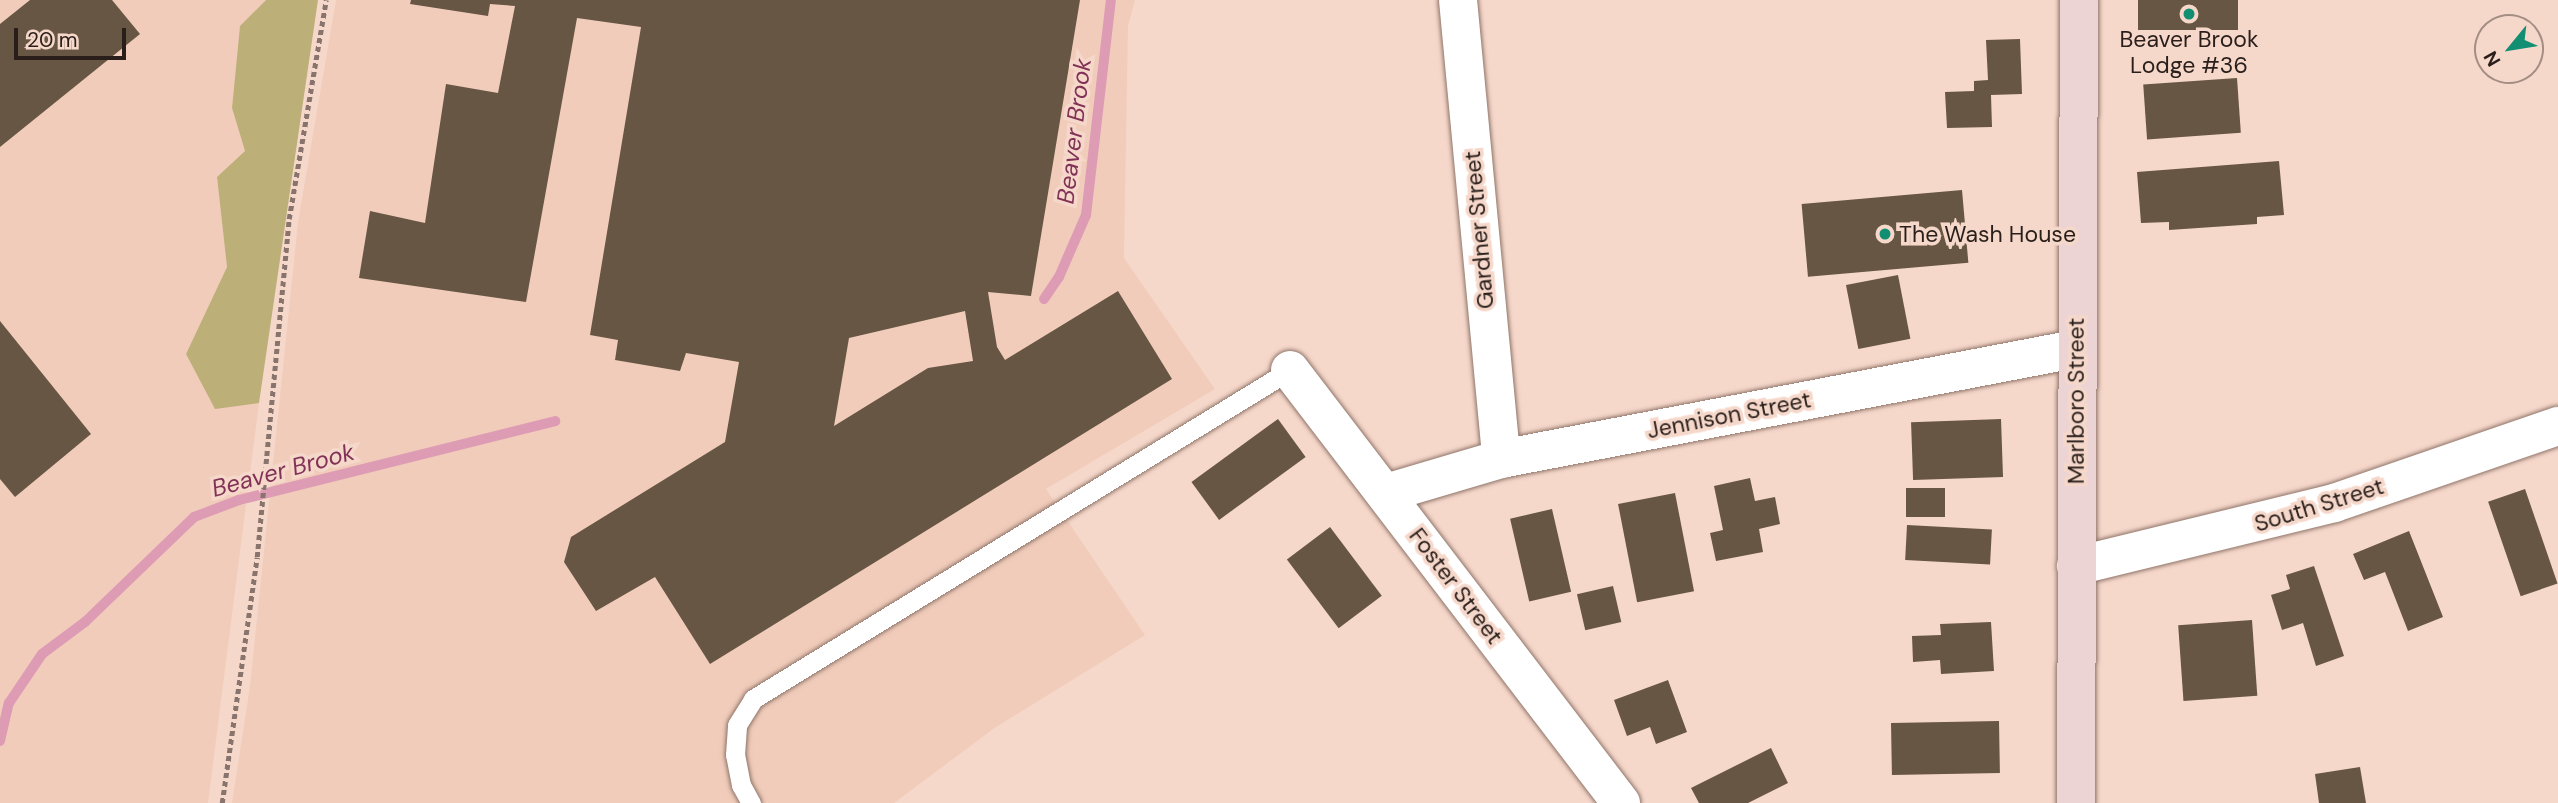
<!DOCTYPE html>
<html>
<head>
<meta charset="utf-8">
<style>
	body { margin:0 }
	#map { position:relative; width:2558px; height:803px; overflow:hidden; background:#f6d8cb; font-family:"DM Sans",sans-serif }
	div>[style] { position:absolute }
	.built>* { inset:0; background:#f1ccbb }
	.green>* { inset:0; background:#bcaf78 }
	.stream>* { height:10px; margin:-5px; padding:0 5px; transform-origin:5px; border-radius:5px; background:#de9bb4 }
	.building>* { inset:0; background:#675643; transform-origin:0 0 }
	.path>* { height:4.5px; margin-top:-2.25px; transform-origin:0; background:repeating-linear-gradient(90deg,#88746c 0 5px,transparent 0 8.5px) }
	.roads { filter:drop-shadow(0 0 2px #8f7569) drop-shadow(0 0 2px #8f7569) }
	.lane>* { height:19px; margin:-9.5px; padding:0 9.5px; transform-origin:9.5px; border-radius:9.5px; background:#fff }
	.street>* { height:38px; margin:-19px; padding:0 19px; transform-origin:19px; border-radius:19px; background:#fff }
	.secondary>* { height:38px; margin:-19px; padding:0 19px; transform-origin:19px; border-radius:19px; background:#edd4d4 }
	.dots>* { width:19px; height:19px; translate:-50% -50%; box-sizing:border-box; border:4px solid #f6d8cb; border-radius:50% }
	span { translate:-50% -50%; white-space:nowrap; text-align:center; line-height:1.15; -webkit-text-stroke:7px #f6d8cb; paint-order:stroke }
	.poi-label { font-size:23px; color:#291e1a }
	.left { translate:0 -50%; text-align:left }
	.street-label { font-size:23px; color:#291e1a }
	.water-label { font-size:24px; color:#813256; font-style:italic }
	.north { position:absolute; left:2474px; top:14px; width:70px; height:70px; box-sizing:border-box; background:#f6d8cb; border:2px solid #a48e84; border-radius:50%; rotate:240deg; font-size:19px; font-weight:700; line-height:28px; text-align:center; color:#291e1a }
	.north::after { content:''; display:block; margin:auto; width:24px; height:32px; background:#128e73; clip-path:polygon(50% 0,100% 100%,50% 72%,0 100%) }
	.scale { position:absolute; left:14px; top:28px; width:112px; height:32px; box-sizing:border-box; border:4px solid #291e1a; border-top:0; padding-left:9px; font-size:21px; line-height:24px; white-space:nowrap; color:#291e1a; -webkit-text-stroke:5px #f6d8cb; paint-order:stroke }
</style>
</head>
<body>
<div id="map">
	<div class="built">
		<i style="clip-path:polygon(0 0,266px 0,240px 27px,232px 108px,245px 151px,217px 177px,227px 267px,186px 354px,215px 408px,259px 403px,208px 803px,0 803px)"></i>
		<i style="clip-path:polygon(336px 0,1135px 0,1128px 26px,1124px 258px,1215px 389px,1046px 489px,1145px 635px,996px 727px,894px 803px,232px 803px,250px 686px,298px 222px)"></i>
	</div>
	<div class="green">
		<i style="clip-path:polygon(266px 0,318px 0,259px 403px,215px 409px,186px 354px,227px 267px,217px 177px,245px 151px,232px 108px,240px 26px)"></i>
	</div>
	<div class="stream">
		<i style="left:1044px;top:299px;width:27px;rotate:-56deg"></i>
		<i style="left:1059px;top:277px;width:68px;rotate:-66.5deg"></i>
		<i style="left:1086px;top:215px;width:216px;rotate:-83.4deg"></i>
		<i style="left:0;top:741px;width:39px;rotate:-77deg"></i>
		<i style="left:9px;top:703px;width:59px;rotate:-56deg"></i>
		<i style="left:42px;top:654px;width:54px;rotate:-36.7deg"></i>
		<i style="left:85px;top:622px;width:151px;rotate:-43.9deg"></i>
		<i style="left:194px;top:517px;width:48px;rotate:-20.7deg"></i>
		<i style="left:239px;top:500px;width:326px;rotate:-14deg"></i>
	</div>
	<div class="building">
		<i style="clip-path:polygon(30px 0,112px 0,140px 34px,0 147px,0 24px)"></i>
		<i style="clip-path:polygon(evenodd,411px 0,1080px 0,1031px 296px,988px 292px,997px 347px,1005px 360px,1118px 291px,1172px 379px,710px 664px,655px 577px,596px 611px,564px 562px,571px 537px,725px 442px,739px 362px,686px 353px,680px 371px,615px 360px,618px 340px,590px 335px,641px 27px,577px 18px,526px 302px,359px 278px,370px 211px,425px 223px,446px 84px,498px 93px,515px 6px,490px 4px,488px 16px,410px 4px,411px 0,965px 311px,973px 361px,928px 368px,834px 426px,849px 338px,965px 311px)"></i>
		<i style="left:2138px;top:0;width:100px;height:30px"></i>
		<i style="clip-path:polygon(2020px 39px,2022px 94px,1991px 95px,1992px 127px,1947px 128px,1945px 92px,1974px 91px,1974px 81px,1988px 80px,1986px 40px)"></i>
		<i style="left:2237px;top:78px;width:55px;height:94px;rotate:86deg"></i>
		<i style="clip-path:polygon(2279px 161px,2284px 215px,2257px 217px,2257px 224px,2169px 230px,2169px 222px,2141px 223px,2137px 172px)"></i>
		<i style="left:1962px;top:190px;width:73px;height:161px;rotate:85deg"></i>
		<i style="left:1898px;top:275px;width:65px;height:53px;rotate:79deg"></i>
		<i style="clip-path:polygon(0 321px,91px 434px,15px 497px,0 479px)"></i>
		<i style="left:1278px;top:419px;width:47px;height:107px;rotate:54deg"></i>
		<i style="left:2001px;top:419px;width:58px;height:90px;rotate:88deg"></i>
		<i style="clip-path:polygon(1750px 478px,1755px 501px,1775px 497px,1780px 524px,1759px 529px,1763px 552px,1716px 561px,1710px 533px,1723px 530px,1714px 486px)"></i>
		<i style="left:1945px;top:488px;width:29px;height:39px;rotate:90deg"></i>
		<i style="left:2525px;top:489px;width:100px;height:39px;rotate:71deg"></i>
		<i style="left:1675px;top:493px;width:100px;height:58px;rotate:79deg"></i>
		<i style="left:1552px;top:509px;width:85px;height:43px;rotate:77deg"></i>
		<i style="left:1907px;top:525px;width:85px;height:35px;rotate:3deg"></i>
		<i style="left:1330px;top:527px;width:86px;height:54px;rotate:53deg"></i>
		<i style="clip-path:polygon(2409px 531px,2443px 617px,2408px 631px,2385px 572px,2364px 580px,2353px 554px)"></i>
		<i style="clip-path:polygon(2314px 566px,2344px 656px,2316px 666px,2303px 623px,2282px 630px,2271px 595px,2290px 589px,2286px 575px)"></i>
		<i style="left:1613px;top:586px;width:37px;height:37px;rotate:77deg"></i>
		<i style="left:2252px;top:620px;width:76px;height:74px;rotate:86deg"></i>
		<i style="clip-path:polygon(1991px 622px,1994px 671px,1941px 674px,1940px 660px,1913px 662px,1912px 636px,1941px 635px,1940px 624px)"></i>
		<i style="clip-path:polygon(1668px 680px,1687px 732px,1656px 744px,1650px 727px,1627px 736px,1614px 700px)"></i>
		<i style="left:1999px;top:721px;width:52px;height:108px;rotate:89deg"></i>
		<i style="clip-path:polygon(1771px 748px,1788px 783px,1748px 803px,1699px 803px,1691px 788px)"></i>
		<i style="clip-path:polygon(2360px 767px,2366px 803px,2319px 803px,2315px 774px)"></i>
	</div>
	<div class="path">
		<i style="left:222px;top:803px;width:248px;rotate:-81.9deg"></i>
		<i style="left:257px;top:557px;width:340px;rotate:-84.6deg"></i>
		<i style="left:289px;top:219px;width:222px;rotate:-80.4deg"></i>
	</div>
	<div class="roads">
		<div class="lane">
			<i style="left:751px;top:803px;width:21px;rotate:-119deg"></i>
			<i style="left:741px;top:785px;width:31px;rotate:-101deg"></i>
			<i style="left:735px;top:755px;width:30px;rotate:-86deg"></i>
			<i style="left:737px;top:725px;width:31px;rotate:-58deg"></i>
			<i style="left:753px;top:699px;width:630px;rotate:-31.49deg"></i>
		</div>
		<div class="street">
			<i style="left:1458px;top:0;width:461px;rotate:84.6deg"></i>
			<i style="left:1290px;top:370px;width:545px;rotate:52.6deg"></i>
			<i style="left:1386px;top:493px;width:120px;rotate:-16.5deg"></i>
			<i style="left:1501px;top:459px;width:584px;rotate:-10.85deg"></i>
			<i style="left:2076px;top:566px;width:266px;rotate:-13.7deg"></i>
			<i style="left:2334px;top:503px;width:237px;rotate:-19deg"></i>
		</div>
		<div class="secondary">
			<i style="left:2076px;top:803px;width:803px;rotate:-89.79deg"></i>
		</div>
	</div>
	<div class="dots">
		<i style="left:2189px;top:14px;background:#128e73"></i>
		<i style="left:1885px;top:234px;background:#128e73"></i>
	</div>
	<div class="poi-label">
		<span style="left:2189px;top:52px">Beaver Brook<br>Lodge #36</span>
		<span class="left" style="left:1899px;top:234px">The Wash House</span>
	</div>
	<div class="street-label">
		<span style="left:1479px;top:230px;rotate:-95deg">Gardner Street</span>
		<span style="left:2076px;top:401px;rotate:-90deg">Marlboro Street</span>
		<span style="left:1729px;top:415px;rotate:-11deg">Jennison Street</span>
		<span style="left:2319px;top:505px;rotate:-17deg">South Street</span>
		<span style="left:1456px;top:586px;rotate:53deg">Foster Street</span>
	</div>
	<div class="water-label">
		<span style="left:1074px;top:131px;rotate:-83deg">Beaver Brook</span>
		<span style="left:283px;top:470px;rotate:-15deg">Beaver Brook</span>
	</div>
	<div class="north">N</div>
	<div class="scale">20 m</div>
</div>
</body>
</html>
